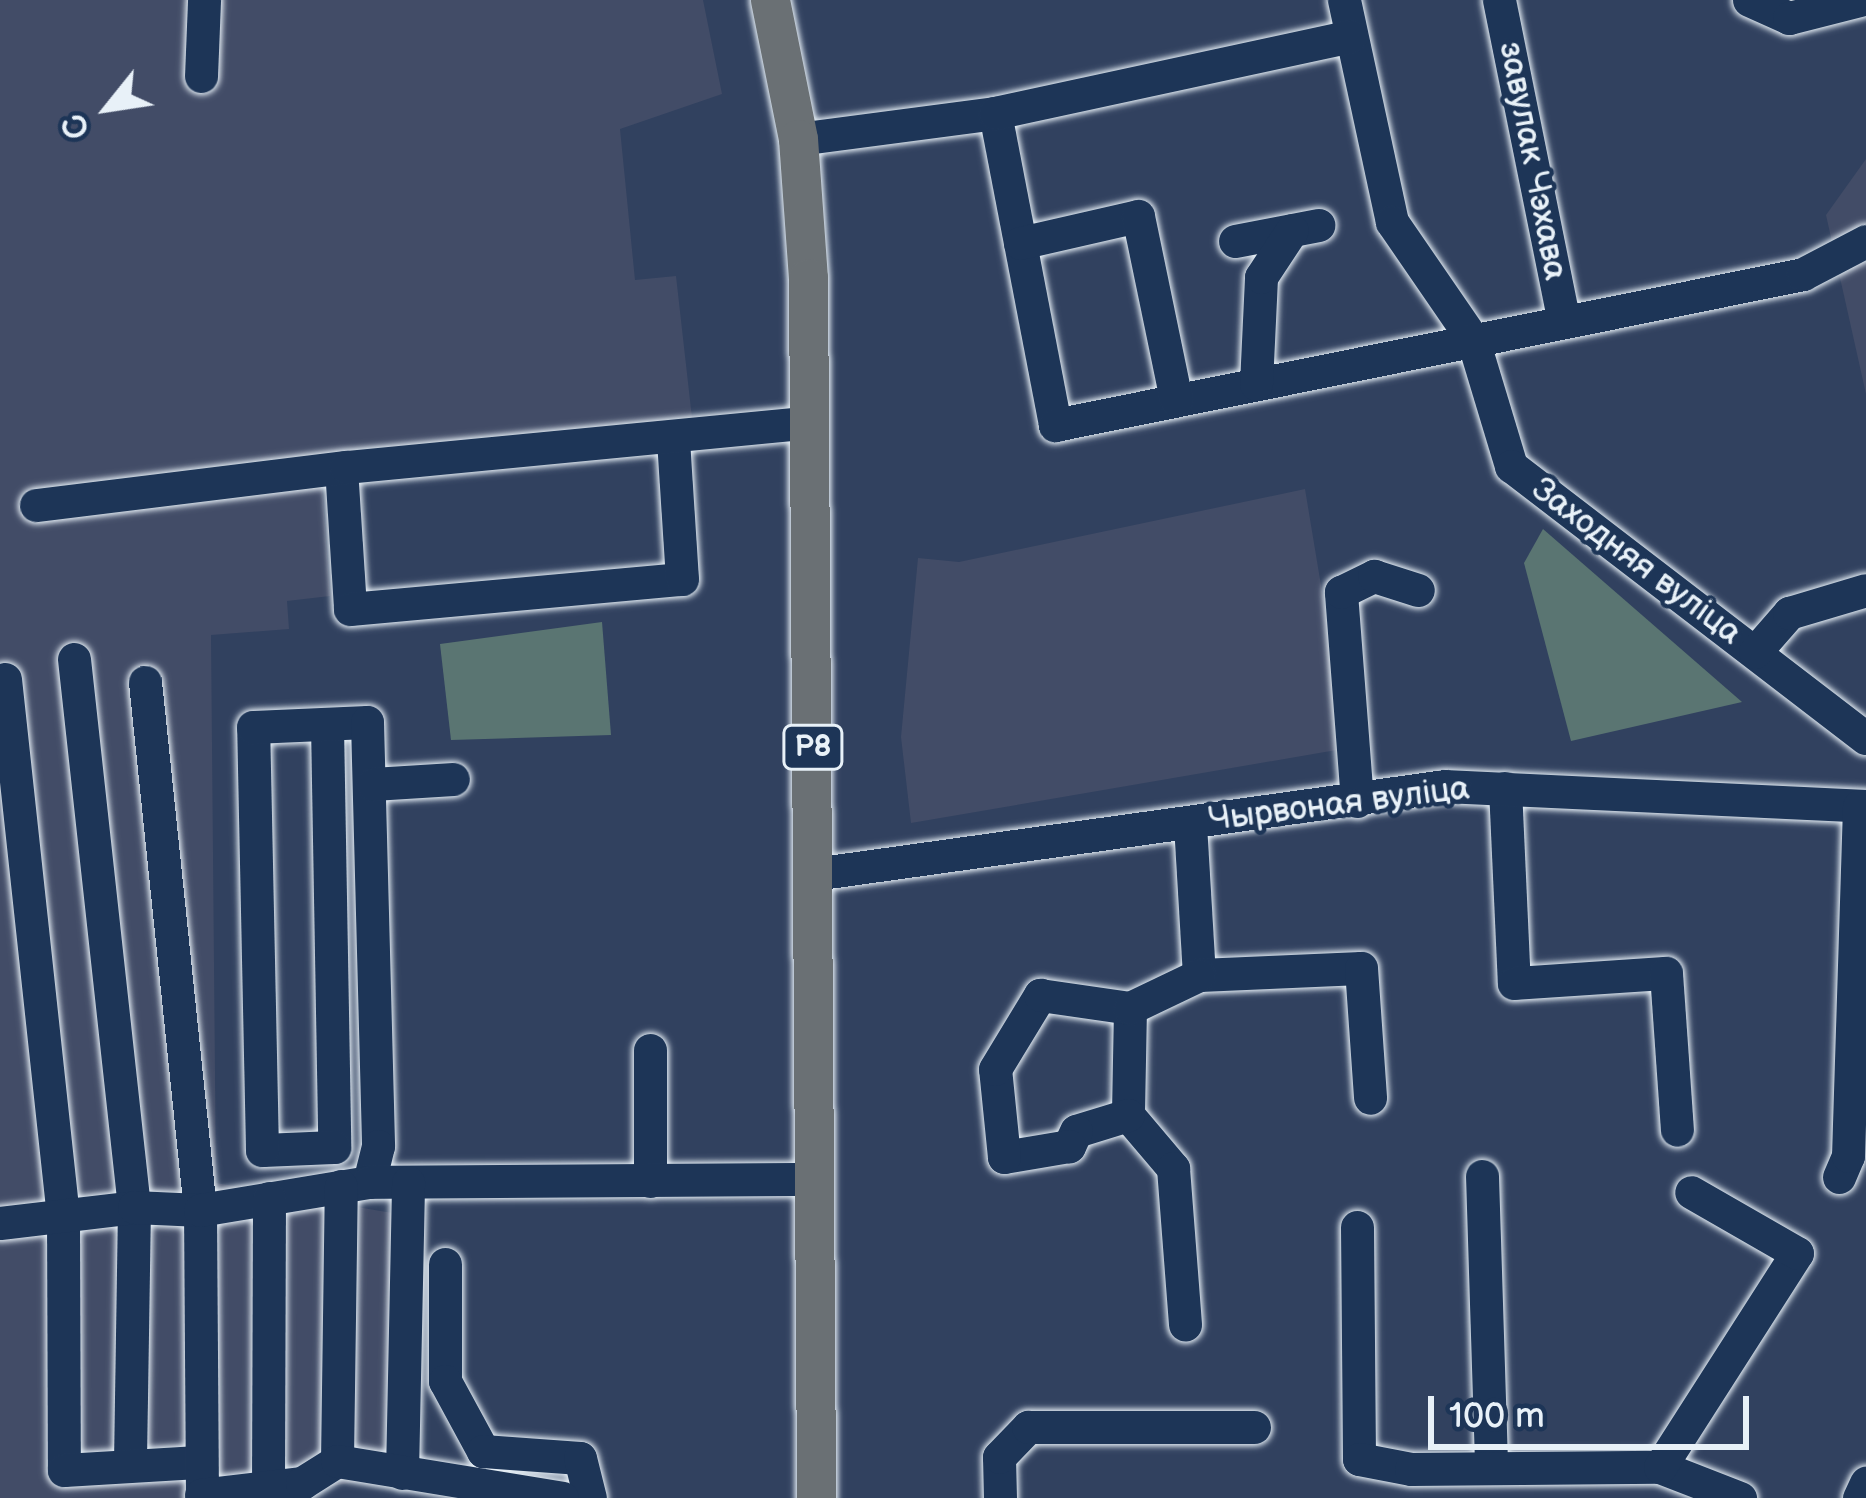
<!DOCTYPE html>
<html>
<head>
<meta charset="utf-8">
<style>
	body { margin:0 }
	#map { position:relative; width:1866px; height:1498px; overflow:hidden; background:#31415f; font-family:"Balsamiq Sans",sans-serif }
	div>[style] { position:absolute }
	.built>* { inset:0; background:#424c67 }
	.green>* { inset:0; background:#5a7572 }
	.roads { filter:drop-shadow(0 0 3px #e8f1f8) drop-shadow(0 0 3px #e8f1f8) }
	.minor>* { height:33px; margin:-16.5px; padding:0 16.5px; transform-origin:16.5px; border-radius:16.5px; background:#1d3557 }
	.major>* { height:39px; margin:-19.5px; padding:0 19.5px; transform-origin:19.5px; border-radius:19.5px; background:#6a7074 }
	span { translate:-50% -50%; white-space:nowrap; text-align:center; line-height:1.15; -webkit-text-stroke:9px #1d3557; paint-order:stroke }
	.shield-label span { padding:3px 9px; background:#1d3557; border:3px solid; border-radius:9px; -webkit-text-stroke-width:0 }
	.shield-label { font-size:30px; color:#e8f1f8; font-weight:700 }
	.street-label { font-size:33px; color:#e8f1f8 }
	.north { position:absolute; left:48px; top:48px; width:120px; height:120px; -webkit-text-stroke:9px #1d3557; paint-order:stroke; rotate:240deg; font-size:33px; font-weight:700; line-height:48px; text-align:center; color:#e8f1f8 }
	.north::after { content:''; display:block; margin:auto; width:42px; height:54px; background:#e8f1f8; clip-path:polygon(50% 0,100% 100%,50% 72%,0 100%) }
	.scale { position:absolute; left:1428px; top:1396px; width:321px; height:54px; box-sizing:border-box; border:6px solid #e8f1f8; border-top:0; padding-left:15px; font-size:36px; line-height:42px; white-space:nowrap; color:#e8f1f8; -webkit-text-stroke:9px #1d3557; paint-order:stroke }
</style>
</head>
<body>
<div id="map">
	<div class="built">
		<i style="clip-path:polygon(0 0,703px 0,722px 94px,620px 129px,635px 280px,676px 276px,692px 418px,320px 460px,330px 596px,287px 601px,289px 629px,211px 635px,216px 1183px,410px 1216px,393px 1476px,259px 1498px,0 1498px)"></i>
		<i style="clip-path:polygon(1866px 159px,1866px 394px,1826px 215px)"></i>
		<i style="clip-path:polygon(1305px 489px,1348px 748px,911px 823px,901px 737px,918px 558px,959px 562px)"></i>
	</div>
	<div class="green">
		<i style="clip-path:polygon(1543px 529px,1742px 702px,1571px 741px,1524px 563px)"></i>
		<i style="clip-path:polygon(602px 622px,611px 735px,451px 740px,440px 644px)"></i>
	</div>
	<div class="roads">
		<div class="minor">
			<i style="left:1344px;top:0;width:227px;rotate:77.8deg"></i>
			<i style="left:1392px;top:222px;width:143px;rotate:55.5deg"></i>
			<i style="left:1473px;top:340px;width:132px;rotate:73.2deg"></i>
			<i style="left:1511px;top:466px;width:447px;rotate:37.5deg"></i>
			<i style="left:1499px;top:0;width:328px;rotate:78.6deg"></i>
			<i style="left:1749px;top:0;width:44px;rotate:24.2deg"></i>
			<i style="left:1789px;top:18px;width:73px;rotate:-14.2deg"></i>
			<i style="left:201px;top:76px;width:76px;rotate:-87.7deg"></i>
			<i style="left:995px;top:113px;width:318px;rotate:79.1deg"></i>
			<i style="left:1055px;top:425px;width:763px;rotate:-11.41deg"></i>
			<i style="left:1803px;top:274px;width:71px;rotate:-27.6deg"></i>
			<i style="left:798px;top:139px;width:199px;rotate:-7.5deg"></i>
			<i style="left:995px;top:113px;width:364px;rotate:-12.2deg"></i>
			<i style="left:1235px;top:241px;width:85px;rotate:-10.9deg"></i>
			<i style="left:1020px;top:243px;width:121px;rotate:-12.9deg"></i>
			<i style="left:1138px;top:216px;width:188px;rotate:78.3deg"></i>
			<i style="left:1256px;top:384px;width:107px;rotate:-87.3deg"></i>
			<i style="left:1261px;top:277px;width:56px;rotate:-56.6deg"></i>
			<i style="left:341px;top:468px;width:141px;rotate:86.3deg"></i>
			<i style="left:350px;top:609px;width:333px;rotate:-5.2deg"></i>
			<i style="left:682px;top:579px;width:140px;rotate:-93.7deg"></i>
			<i style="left:36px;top:505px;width:312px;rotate:-7deg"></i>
			<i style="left:346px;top:467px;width:467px;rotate:-5.5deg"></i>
			<i style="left:1755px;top:652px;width:52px;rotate:-48.9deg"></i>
			<i style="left:1789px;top:613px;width:80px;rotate:-16.6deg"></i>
			<i style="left:74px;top:659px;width:551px;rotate:83.75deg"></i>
			<i style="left:134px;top:1207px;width:258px;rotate:90.9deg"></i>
			<i style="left:5px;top:679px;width:540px;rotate:83.84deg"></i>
			<i style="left:63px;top:1216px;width:254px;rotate:89.8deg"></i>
			<i style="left:64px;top:1470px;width:134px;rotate:-3.4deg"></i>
			<i style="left:145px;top:682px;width:531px;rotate:84.05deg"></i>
			<i style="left:200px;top:1210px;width:288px;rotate:89.6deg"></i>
			<i style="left:327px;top:725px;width:422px;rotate:89deg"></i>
			<i style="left:334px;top:1147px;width:72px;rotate:177.6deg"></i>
			<i style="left:262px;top:1150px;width:423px;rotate:-91.2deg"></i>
			<i style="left:253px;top:727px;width:114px;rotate:-2.5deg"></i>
			<i style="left:367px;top:722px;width:424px;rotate:88.5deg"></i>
			<i style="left:378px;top:1146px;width:37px;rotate:104deg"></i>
			<i style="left:373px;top:784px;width:80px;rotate:-3.6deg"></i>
			<i style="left:1505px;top:788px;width:195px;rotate:87.4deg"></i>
			<i style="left:1514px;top:983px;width:152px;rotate:-3.8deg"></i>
			<i style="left:1666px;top:973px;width:157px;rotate:86deg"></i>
			<i style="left:1357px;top:801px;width:210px;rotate:-94.4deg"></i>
			<i style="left:1341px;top:592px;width:37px;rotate:-26deg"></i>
			<i style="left:1374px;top:576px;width:46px;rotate:17.7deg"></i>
			<i style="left:1190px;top:824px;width:151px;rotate:86.6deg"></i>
			<i style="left:1199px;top:975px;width:162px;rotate:-2.5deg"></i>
			<i style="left:1361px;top:968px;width:130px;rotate:86deg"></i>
			<i style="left:814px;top:874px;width:637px;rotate:-7.94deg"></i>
			<i style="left:1445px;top:786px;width:421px;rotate:2.7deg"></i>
			<i style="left:1130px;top:1008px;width:107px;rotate:91.1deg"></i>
			<i style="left:1128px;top:1115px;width:70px;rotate:49.7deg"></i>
			<i style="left:1173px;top:1168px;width:157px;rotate:85.6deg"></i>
			<i style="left:1128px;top:1115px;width:54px;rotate:162.9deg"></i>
			<i style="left:1076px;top:1131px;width:17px;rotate:115deg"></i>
			<i style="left:1069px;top:1146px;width:66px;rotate:170.4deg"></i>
			<i style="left:1004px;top:1157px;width:88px;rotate:-95.8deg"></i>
			<i style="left:995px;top:1069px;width:87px;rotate:-58.7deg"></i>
			<i style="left:1040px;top:995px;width:91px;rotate:8.2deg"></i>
			<i style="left:1130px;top:1008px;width:76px;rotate:-25.6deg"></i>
			<i style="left:1482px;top:1176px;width:290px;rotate:88.2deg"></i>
			<i style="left:1839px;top:1177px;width:23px;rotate:-67deg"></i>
			<i style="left:1848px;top:1156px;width:350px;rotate:-88.2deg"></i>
			<i style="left:650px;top:1181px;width:131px;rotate:-90deg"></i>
			<i style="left:0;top:1223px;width:135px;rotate:-6.8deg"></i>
			<i style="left:134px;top:1207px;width:66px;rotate:2.6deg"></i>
			<i style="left:200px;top:1210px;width:171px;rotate:-9.4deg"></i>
			<i style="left:369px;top:1182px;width:445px;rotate:-0.4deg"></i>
			<i style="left:1357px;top:1227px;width:232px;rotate:89.5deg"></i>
			<i style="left:1359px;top:1459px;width:53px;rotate:10.9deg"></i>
			<i style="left:1411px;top:1469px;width:249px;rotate:-0.5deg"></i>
			<i style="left:1660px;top:1467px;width:86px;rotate:21.2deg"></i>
			<i style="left:445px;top:1264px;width:117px;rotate:90deg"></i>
			<i style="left:445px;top:1381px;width:80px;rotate:61.5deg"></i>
			<i style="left:483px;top:1451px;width:97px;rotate:4.1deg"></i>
			<i style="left:580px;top:1458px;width:41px;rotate:76deg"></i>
			<i style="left:337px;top:1461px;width:275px;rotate:-89.2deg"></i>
			<i style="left:1660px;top:1467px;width:254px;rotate:-57.4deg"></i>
			<i style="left:1797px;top:1253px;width:122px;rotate:-150.1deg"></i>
			<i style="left:402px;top:1473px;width:291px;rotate:-88.8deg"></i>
			<i style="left:268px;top:1485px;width:287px;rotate:-89.8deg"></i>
			<i style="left:201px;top:1495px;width:102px;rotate:-6.8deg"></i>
			<i style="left:302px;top:1483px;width:41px;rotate:-32.2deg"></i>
			<i style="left:337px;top:1461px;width:228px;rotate:9.3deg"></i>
			<i style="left:1000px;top:1498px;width:41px;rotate:-91.4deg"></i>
			<i style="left:999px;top:1457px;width:42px;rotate:-46deg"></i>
			<i style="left:1028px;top:1427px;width:226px"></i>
			<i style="left:1859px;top:1498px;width:17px;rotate:-65deg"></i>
		</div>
		<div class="major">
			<i style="left:770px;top:0;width:142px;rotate:78.6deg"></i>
			<i style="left:798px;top:139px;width:139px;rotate:85.9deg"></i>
			<i style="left:808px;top:278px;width:1220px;rotate:89.62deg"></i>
		</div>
	</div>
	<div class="shield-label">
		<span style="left:813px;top:747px">Р8</span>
	</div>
	<div class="street-label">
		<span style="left:1532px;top:161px;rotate:79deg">завулак Чэхава</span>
		<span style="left:1636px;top:562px;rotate:37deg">Заходняя вуліца</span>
		<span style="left:1339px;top:805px;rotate:-7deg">Чырвоная вуліца</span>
	</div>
	<div class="north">С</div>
	<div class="scale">100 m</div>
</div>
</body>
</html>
